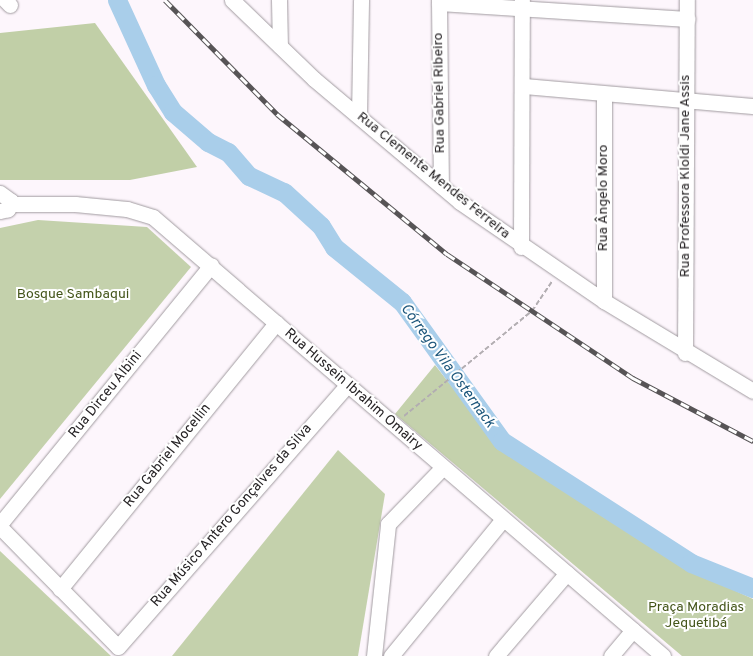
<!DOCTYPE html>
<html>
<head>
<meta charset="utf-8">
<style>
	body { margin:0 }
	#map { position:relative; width:753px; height:656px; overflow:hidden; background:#fdf6fc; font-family:Overpass,sans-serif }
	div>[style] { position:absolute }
	.green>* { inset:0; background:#c4d1ac }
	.forest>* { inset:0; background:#c1cfa7 }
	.river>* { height:19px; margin:-9.5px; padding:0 9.5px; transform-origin:9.5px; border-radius:9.5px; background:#a9ceea }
	.path>* { height:2px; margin-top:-1px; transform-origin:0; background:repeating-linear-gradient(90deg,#b2adb1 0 5px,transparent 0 7.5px) }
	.roads { filter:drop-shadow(0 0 1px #a19ba0) drop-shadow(0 0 1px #a19ba0) }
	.minor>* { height:15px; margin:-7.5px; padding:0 7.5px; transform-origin:7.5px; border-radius:7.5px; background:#fff }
	.rail>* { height:5px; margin-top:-2.5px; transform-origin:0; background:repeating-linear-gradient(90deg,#fff 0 9px,#575456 0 18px); box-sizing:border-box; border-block:1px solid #575456 }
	span { translate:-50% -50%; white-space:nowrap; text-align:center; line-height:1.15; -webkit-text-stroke:4px #fff; paint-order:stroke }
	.street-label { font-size:14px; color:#272426 }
	.park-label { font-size:14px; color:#44551a }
	.water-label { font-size:15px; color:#1c567b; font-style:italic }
</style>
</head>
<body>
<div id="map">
	<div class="green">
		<i style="clip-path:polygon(38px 220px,147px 227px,191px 267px,0 499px,0 228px)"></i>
		<i style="clip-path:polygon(435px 365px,498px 446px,684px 567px,753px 599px,753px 656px,682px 656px,395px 414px)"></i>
		<i style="clip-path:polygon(338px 450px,385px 494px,358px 656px,172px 656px)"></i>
		<i style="clip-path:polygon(0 551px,111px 656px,0 656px)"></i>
	</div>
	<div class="forest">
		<i style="clip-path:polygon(95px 23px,197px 167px,130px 180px,0 180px,0 33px)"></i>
	</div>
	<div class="river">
		<i style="left:117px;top:0;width:94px;rotate:65.4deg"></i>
		<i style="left:156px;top:85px;width:32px;rotate:58deg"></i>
		<i style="left:173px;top:112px;width:46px;rotate:40.6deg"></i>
		<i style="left:208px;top:142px;width:22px;rotate:27deg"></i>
		<i style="left:228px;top:152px;width:32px;rotate:49deg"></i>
		<i style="left:249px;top:176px;width:38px;rotate:25deg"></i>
		<i style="left:284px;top:192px;width:50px;rotate:42.6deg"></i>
		<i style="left:321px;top:226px;width:25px;rotate:58deg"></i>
		<i style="left:334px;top:247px;width:87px;rotate:39deg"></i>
		<i style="left:402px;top:302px;width:171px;rotate:54.3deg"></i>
		<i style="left:502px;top:441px;width:225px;rotate:32.8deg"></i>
		<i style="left:691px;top:563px;width:67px;rotate:22deg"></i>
	</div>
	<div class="path">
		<i style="left:404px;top:416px;width:166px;rotate:-39.4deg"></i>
		<i style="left:532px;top:311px;width:37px;rotate:-56deg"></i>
	</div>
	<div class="roads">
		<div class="minor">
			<i style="left:5px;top:0;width:7px;rotate:45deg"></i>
			<i style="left:232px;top:0;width:114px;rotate:43.9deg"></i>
			<i style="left:314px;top:79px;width:191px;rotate:40.1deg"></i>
			<i style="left:460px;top:202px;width:175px;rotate:34.5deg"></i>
			<i style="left:604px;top:301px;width:174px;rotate:31.1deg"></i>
			<i style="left:279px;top:0;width:46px;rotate:88.8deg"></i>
			<i style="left:439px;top:0;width:186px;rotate:89.4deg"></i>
			<i style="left:439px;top:3px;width:249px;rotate:3.7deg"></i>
			<i style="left:523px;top:86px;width:231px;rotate:5deg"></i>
			<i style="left:359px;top:116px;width:116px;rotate:-89deg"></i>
			<i style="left:0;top:193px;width:14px;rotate:36deg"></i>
			<i style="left:11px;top:201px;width:9px;rotate:111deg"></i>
			<i style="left:8px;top:209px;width:8px;rotate:166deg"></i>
			<i style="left:11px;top:204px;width:64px"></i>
			<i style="left:75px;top:204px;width:52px;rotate:5.5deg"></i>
			<i style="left:127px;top:209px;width:27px;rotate:17deg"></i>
			<i style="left:153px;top:217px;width:673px;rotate:40.72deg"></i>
			<i style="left:521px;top:247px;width:247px;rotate:-89.8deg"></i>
			<i style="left:604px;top:301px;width:206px;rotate:-90deg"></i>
			<i style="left:685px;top:353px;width:353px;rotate:-89.7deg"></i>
			<i style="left:0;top:524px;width:334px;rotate:-50.8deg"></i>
			<i style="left:0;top:527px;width:168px;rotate:45.5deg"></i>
			<i style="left:118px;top:647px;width:348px;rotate:-48.8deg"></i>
			<i style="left:60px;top:589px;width:343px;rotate:-50.9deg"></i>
			<i style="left:374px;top:656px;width:133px;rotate:-83.9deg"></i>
			<i style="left:388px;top:524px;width:79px;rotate:-46deg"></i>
			<i style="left:391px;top:656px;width:177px;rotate:-50.7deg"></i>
			<i style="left:496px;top:656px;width:109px;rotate:-49.5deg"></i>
			<i style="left:611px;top:656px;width:34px;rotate:-50deg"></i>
		</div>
	</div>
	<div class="rail">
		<i style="left:165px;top:0;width:160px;rotate:45.5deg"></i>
		<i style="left:277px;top:114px;width:220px;rotate:39.5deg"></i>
		<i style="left:447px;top:254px;width:224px;rotate:33.7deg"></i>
		<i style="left:633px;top:378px;width:136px;rotate:27.7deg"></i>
	</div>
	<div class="street-label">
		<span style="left:440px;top:93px;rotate:-91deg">Rua Gabriel Ribeiro</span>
		<span style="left:433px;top:176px;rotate:39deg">Rua Clemente Mendes Ferreira</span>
		<span style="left:686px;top:176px;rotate:-90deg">Rua Professora Kloldi Jane Assis</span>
		<span style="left:604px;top:198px;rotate:-90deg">Rua Ângelo Moro</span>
		<span style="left:353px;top:390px;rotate:41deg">Rua Hussein Ibrahim Omairy</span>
		<span style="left:106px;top:395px;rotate:-51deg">Rua Dirceu Albini</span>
		<span style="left:168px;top:456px;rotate:-51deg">Rua Gabriel Mocellin</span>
		<span style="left:232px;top:516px;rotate:-49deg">Rua Músico Antero Gonçalves da Silva</span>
	</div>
	<div class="park-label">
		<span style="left:73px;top:295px">Bosque Sambaqui</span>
		<span style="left:696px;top:616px">Praça Moradias<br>Jequetibá</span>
	</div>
	<div class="water-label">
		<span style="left:447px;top:366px;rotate:54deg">Córrego Vila Osternack</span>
	</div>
</div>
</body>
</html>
